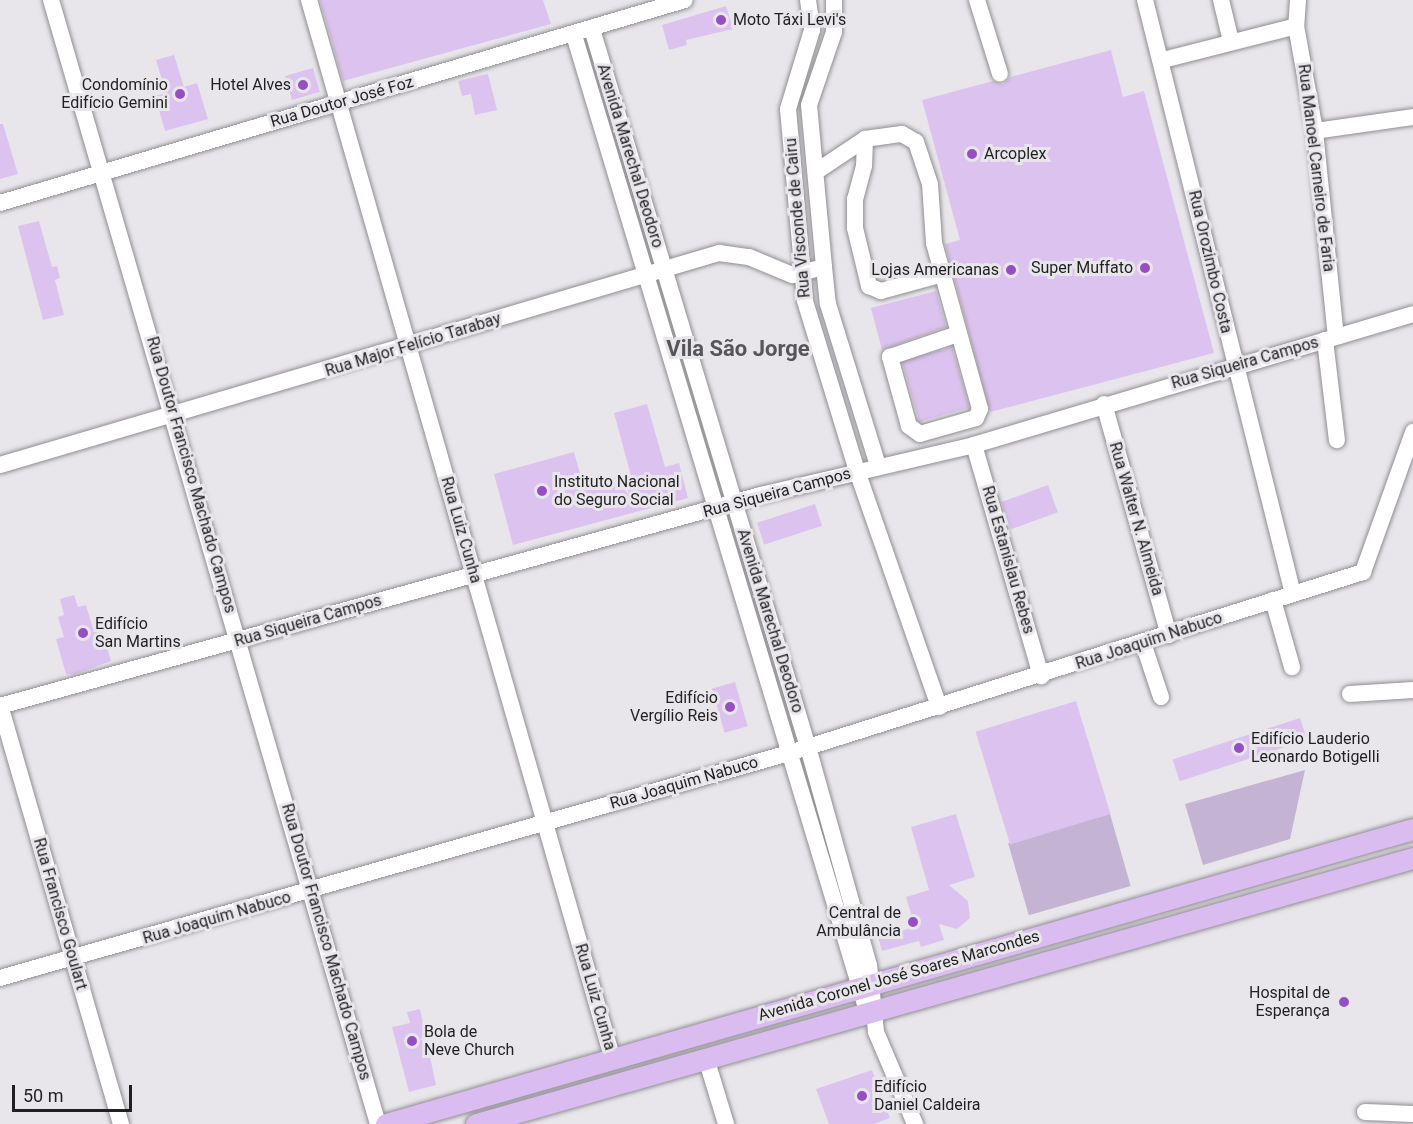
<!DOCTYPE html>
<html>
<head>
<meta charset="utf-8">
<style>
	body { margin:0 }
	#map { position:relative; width:1413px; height:1124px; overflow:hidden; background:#e9e6eb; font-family:Roboto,sans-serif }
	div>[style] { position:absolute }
	.green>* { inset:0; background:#c5b3d4; transform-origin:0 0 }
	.building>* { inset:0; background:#dcc3ef; transform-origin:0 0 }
	.roads { filter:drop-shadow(0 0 2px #908e92) drop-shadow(0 0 2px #908e92) }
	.minor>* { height:16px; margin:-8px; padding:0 8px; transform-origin:8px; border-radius:8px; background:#fff }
	.major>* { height:21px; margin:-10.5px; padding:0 10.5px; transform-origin:10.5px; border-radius:10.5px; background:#dabcf0 }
	.dots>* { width:16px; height:16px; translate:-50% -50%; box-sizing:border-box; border:3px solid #e9e6eb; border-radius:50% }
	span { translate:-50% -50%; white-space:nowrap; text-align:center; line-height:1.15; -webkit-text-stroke:6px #e9e6eb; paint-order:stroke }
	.poi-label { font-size:16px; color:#201f21 }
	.left { translate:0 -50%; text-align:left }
	.right { translate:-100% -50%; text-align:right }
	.street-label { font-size:16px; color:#201f21 }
	.district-label { font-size:22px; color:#575559; font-weight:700 }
	.scale { position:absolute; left:12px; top:1085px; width:120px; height:27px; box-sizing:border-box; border:3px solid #201f21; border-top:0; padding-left:8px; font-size:18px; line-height:21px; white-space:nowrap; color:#201f21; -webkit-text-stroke:4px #e9e6eb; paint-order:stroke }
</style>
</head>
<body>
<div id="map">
	<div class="green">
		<i style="clip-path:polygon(1305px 770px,1290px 839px,1203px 865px,1185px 804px)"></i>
		<i style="left:1110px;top:814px;width:75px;height:106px;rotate:74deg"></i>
	</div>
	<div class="building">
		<i style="clip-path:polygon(320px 0,543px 0,551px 24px,343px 81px)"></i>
		<i style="clip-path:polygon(726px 6px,733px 29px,686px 40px,687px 45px,669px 50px,662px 25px)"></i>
		<i style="clip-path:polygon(1111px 50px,1123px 97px,1144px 91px,1214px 353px,990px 412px,945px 244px,960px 240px,922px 100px,993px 81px,1003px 84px,1010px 77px)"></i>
		<i style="clip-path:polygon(174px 55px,184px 87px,197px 83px,208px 119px,165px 131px,155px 96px,166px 93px,156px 60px)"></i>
		<i style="left:313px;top:68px;width:25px;height:29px;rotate:74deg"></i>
		<i style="clip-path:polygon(488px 74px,497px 110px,475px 115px,471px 94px,462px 96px,458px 81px)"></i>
		<i style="clip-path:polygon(0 124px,3px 124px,18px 174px,0 179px)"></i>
		<i style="clip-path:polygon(39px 221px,52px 267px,57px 266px,60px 278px,55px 280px,64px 315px,43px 320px,18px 226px)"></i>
		<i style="clip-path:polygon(936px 291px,946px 327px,882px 350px,871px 308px)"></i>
		<i style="left:952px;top:347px;width:63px;height:52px;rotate:74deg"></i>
		<i style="clip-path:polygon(647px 404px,665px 467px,679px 463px,688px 498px,513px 545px,494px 474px,574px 452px,584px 488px,631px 476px,614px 413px)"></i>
		<i style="left:1048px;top:485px;width:29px;height:50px;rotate:70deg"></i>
		<i style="left:815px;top:504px;width:23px;height:61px;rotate:72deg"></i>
		<i style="clip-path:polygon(74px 595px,78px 607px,86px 605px,93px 629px,101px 627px,111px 661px,73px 675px,66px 674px,56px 639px,64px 637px,58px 617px,64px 615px,60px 599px)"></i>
		<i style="left:735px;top:682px;width:46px;height:24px;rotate:74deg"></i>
		<i style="left:1076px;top:701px;width:118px;height:105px;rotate:73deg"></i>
		<i style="left:1300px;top:718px;width:23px;height:134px;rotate:72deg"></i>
		<i style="clip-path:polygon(956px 814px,975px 877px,949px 885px,968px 901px,970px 918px,957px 929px,939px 924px,944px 940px,921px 947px,919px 941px,882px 951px,878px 937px,915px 927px,906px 897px,929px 890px,911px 827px)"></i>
		<i style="clip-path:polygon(420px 1009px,436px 1085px,409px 1092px,392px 1027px,410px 1023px,407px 1012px)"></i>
		<i style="clip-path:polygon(872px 1070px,890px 1118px,874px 1124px,829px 1124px,816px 1089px)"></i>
	</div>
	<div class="roads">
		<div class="minor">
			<i style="left:51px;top:0;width:1171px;rotate:73.78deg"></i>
			<i style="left:309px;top:0;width:1103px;rotate:74deg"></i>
			<i style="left:808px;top:0;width:30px;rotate:82deg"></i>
			<i style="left:812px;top:30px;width:83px;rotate:106.9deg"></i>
			<i style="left:788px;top:109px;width:193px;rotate:84.9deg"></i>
			<i style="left:805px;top:301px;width:178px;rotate:73deg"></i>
			<i style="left:857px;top:471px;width:250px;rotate:70.8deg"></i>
			<i style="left:834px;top:0;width:32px;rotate:90deg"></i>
			<i style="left:834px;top:32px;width:77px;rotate:108.9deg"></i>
			<i style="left:809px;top:105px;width:163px;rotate:84.7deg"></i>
			<i style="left:824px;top:267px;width:37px;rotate:84deg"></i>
			<i style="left:828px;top:304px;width:170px;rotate:72.8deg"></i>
			<i style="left:977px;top:0;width:77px;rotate:72.7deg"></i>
			<i style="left:1145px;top:0;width:612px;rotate:76.01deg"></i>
			<i style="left:1221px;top:0;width:42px;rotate:76.3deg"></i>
			<i style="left:1298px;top:0;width:26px;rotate:94deg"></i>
			<i style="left:1296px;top:26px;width:107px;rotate:79.7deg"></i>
			<i style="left:1315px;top:131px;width:206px;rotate:84.2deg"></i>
			<i style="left:592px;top:29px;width:750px;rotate:73.26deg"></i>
			<i style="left:808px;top:747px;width:226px;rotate:74.4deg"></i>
			<i style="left:869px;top:965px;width:67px;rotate:84deg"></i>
			<i style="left:876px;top:1032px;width:100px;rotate:67deg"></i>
			<i style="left:574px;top:35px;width:1019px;rotate:73.29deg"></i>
			<i style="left:1163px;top:60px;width:137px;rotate:-14.3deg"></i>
			<i style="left:1315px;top:131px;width:99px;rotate:-8.1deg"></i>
			<i style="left:865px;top:139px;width:27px;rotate:92deg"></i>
			<i style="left:864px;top:166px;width:34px;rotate:105deg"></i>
			<i style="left:855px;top:199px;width:29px;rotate:90deg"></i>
			<i style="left:855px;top:228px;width:60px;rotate:76.4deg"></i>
			<i style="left:869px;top:286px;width:13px;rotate:23deg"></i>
			<i style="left:881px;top:291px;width:64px;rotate:-15.3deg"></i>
			<i style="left:817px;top:171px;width:58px;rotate:-33.7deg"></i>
			<i style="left:865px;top:139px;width:37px;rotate:-8deg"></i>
			<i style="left:902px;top:134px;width:16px;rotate:30deg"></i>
			<i style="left:916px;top:142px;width:44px;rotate:71.6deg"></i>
			<i style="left:930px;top:184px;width:59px;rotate:86.1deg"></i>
			<i style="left:934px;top:243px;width:172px;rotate:74.5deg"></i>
			<i style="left:980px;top:409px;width:10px;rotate:114deg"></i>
			<i style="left:976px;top:418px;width:58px;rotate:164.1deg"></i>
			<i style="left:920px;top:434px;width:14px;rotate:-144deg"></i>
			<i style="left:909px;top:426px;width:72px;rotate:-105.4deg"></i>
			<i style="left:890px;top:357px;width:72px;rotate:-18.7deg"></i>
			<i style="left:0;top:203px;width:714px;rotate:-16.51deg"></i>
			<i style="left:1325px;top:340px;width:101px;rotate:83.2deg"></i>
			<i style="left:1104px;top:404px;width:240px;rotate:74.3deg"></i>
			<i style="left:974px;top:445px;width:241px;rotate:73.8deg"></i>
			<i style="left:0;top:465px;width:750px;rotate:-16.43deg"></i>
			<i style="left:719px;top:253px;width:30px;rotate:8deg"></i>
			<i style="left:749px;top:257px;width:47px;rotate:22.7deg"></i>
			<i style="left:792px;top:275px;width:33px;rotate:-14deg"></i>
			<i style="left:1273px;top:600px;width:70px;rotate:74.2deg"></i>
			<i style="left:1143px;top:643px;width:57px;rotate:71.6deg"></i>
			<i style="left:1350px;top:694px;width:63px;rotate:-3.6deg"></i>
			<i style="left:0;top:705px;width:436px;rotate:73.9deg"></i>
			<i style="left:0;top:706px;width:790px;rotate:-15.5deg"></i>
			<i style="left:761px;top:495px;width:219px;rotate:-13.2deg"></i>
			<i style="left:974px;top:445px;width:458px;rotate:-16.6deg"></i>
			<i style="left:0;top:978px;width:820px;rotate:-15.92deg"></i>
			<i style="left:789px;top:753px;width:602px;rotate:-17.5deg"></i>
			<i style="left:1363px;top:572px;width:149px;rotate:-70.3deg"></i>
			<i style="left:706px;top:1058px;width:69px;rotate:73.1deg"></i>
			<i style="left:1365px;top:1112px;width:48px;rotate:2.4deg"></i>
		</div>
		<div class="major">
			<i style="left:386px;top:1124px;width:1069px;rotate:-16.03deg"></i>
			<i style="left:476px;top:1124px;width:974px;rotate:-15.85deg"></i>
		</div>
	</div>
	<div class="dots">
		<i style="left:721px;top:20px;background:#964fc3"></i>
		<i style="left:303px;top:85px;background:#964fc3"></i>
		<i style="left:180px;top:94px;background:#964fc3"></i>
		<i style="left:972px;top:154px;background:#964fc3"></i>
		<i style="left:1145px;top:268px;background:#964fc3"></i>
		<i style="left:1011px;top:270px;background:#964fc3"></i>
		<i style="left:542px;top:491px;background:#964fc3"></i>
		<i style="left:83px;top:633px;background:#964fc3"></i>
		<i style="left:730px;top:707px;background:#964fc3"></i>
		<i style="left:1239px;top:748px;background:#964fc3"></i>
		<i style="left:913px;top:922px;background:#964fc3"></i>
		<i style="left:1344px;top:1002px;background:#964fc3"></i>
		<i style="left:412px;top:1041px;background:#964fc3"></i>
		<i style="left:862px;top:1096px;background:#964fc3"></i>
	</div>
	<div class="poi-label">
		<span class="left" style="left:733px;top:20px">Moto Táxi Levi's</span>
		<span class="right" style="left:168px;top:94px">Condomínio<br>Edifício Gemini</span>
		<span class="right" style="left:291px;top:85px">Hotel Alves</span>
		<span class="left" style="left:984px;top:154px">Arcoplex</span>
		<span class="right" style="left:1133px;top:268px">Super Muffato</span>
		<span class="right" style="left:999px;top:270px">Lojas Americanas</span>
		<span class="left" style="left:554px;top:491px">Instituto Nacional<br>do Seguro Social</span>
		<span class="left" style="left:95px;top:633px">Edifício<br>San Martins</span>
		<span class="right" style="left:718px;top:707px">Edifício<br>Vergílio Reis</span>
		<span class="left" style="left:1251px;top:748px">Edifício Lauderio<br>Leonardo Botigelli</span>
		<span class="right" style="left:901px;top:922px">Central de<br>Ambulância</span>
		<span class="right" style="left:1330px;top:1002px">Hospital de<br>Esperança</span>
		<span class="left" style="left:424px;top:1041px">Bola de<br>Neve Church</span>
		<span class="left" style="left:874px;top:1096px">Edifício<br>Daniel Caldeira</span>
	</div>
	<div class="street-label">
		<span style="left:342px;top:102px;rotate:-16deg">Rua Doutor José Foz</span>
		<span style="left:630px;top:156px;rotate:73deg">Avenida Marechal Deodoro</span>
		<span style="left:1316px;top:168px;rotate:83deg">Rua Manoel Carneiro de Faria</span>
		<span style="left:798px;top:218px;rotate:-95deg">Rua Visconde de Cairu</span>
		<span style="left:1210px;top:262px;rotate:77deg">Rua Orozimbo Costa</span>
		<span style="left:413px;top:345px;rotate:-17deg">Rua Major Felício Tarabay</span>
		<span style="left:1245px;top:363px;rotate:-16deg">Rua Siqueira Campos</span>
		<span style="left:191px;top:475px;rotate:74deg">Rua Doutor Francisco Machado Campos</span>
		<span style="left:777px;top:493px;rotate:-15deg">Rua Siqueira Campos</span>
		<span style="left:1136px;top:519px;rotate:74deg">Rua Walter N. Almeida</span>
		<span style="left:461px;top:530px;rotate:74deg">Rua Luiz Cunha</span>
		<span style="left:1008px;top:560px;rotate:74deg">Rua Estanislau Rebes</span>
		<span style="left:308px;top:621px;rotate:-16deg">Rua Siqueira Campos</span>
		<span style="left:770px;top:621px;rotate:73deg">Avenida Marechal Deodoro</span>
		<span style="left:1149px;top:641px;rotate:-18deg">Rua Joaquim Nabuco</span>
		<span style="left:684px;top:783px;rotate:-16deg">Rua Joaquim Nabuco</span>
		<span style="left:60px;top:914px;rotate:74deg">Rua Francisco Goulart</span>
		<span style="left:217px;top:918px;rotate:-16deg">Rua Joaquim Nabuco</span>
		<span style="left:326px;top:942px;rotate:74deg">Rua Doutor Francisco Machado Campos</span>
		<span style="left:899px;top:976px;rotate:-16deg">Avenida Coronel José Soares Marcondes</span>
		<span style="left:595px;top:997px;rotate:74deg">Rua Luiz Cunha</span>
	</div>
	<div class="district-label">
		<span style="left:738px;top:349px">Vila São Jorge</span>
	</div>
	<div class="scale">50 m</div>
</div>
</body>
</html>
